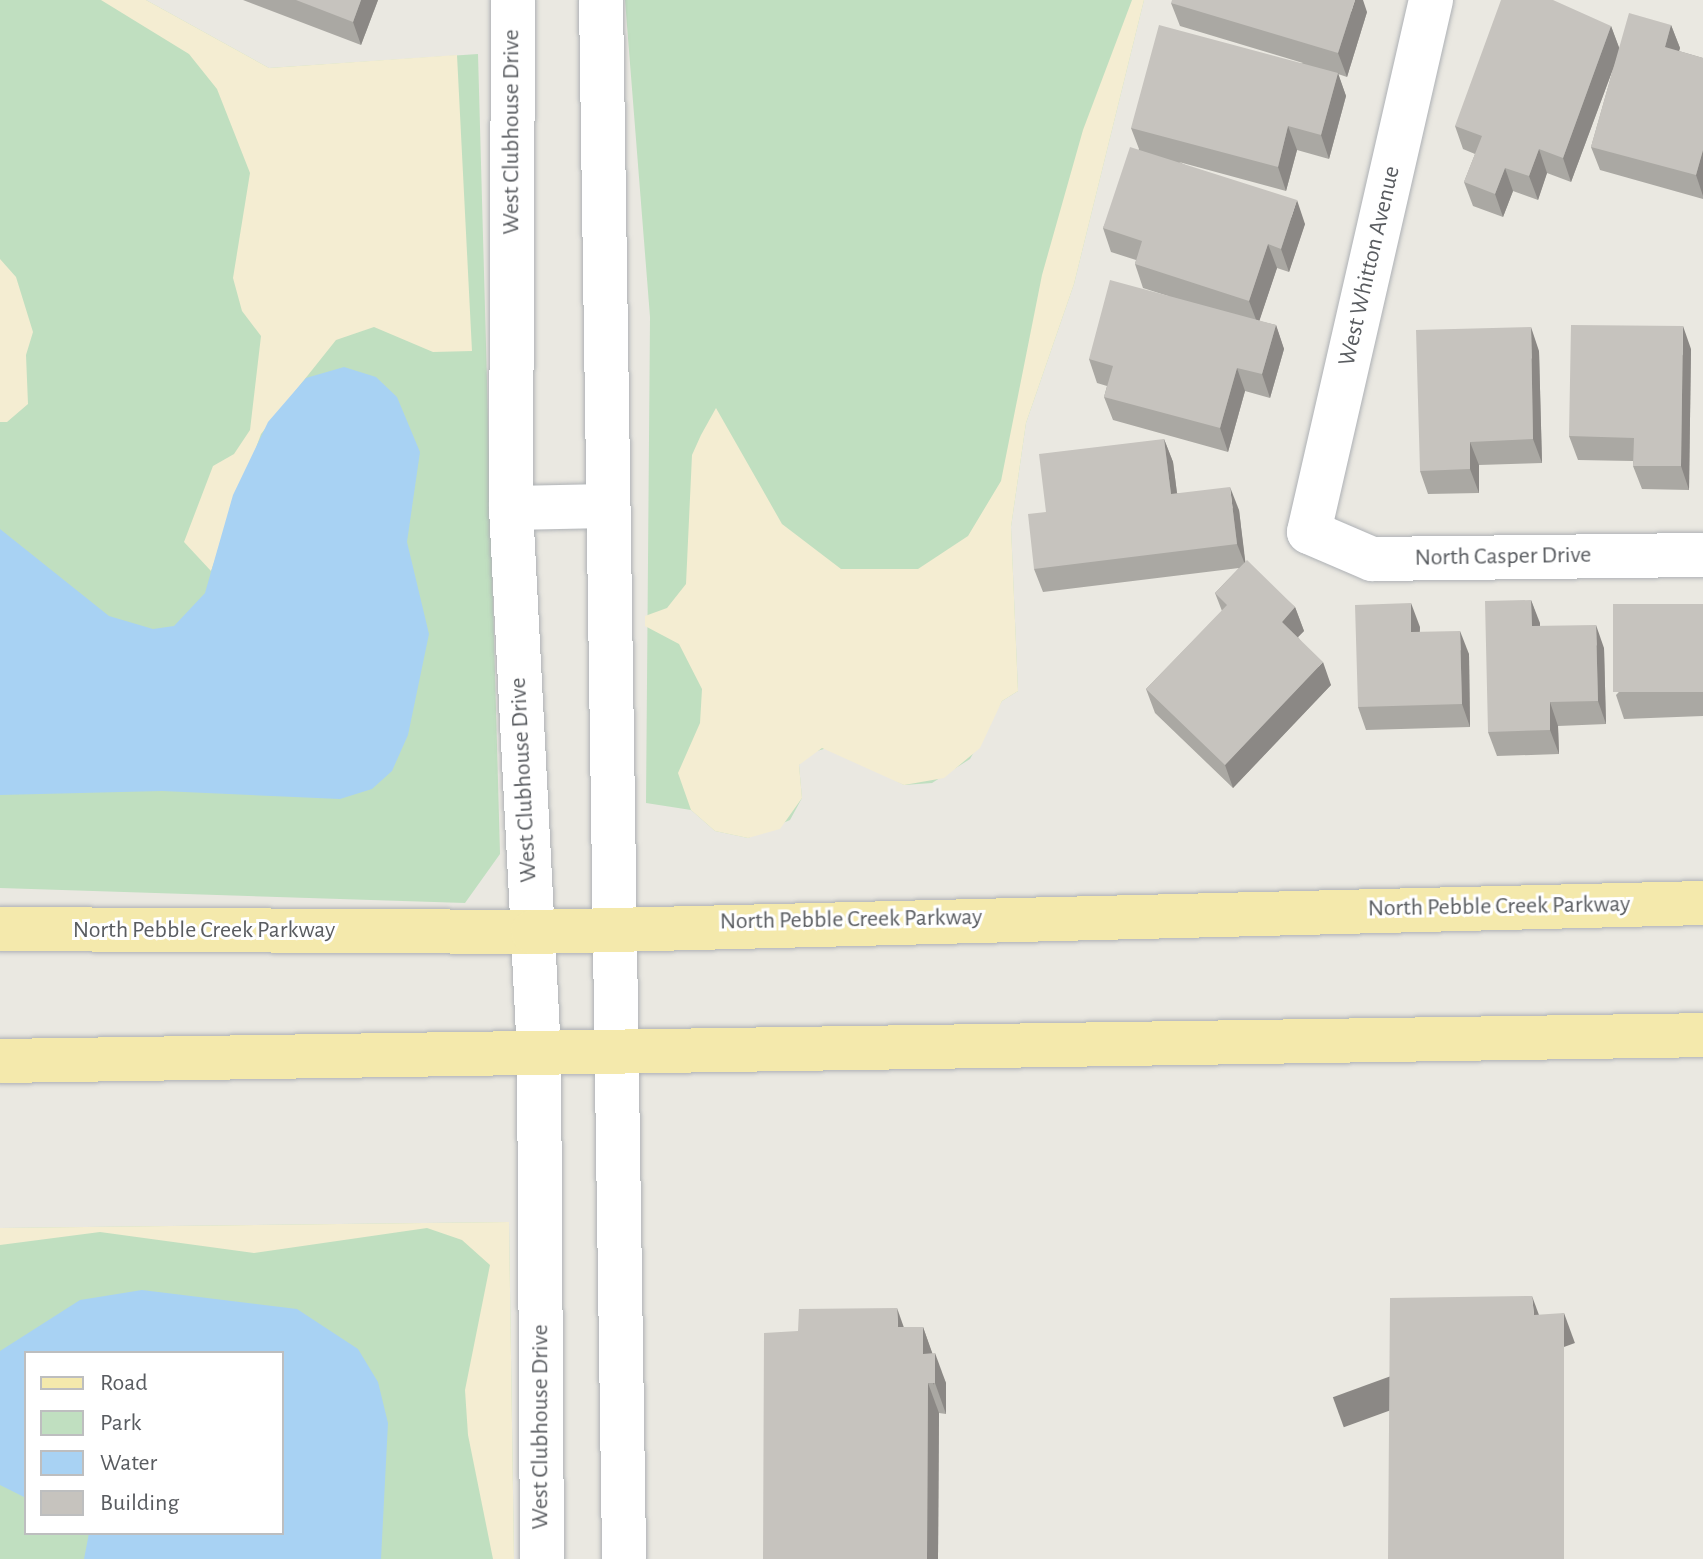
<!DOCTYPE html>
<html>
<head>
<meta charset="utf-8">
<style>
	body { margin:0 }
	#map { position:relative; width:1703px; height:1559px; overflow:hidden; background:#eae8e1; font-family:"Alegreya Sans",sans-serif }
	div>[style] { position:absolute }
	.green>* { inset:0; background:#c0dfc0 }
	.sand>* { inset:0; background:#f4edd2 }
	.water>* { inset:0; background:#a8d2f3 }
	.roads { filter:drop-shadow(0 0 2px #aeb1b5) drop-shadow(0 0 2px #aeb1b5) }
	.street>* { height:44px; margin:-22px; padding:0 22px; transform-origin:22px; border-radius:22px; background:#fff }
	.secondary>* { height:44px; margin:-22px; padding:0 22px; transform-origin:22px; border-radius:22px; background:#fff }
	.primary>* { height:44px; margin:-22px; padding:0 22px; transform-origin:22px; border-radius:22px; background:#f4e9ac }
	.wall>* { inset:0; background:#aaa8a3 }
	.shaded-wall>* { inset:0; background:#8b8885; transform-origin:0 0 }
	.building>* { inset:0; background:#c6c3be; transform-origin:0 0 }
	span { translate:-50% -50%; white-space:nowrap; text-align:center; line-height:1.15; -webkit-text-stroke:6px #fff; paint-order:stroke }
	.street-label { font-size:24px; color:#595c60 }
	.legend { position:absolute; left:24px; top:1351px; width:260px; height:184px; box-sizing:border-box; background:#fff; border:2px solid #bdbebf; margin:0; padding:10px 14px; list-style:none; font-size:24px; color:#595c60 }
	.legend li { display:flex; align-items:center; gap:16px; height:40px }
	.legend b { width:40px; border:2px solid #bdbebf }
</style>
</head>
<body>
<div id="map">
	<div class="green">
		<i style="clip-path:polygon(0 0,146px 0,269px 68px,478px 54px,500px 854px,465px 903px,0 888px)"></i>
		<i style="clip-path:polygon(625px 0,1144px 0,1074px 284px,1026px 423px,1011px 527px,1018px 691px,1002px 701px,970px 759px,932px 783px,904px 785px,831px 747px,806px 754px,799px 765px,802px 798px,790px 820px,748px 838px,715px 831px,691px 810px,646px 803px,650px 317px)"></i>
		<i style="clip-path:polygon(evenodd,509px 1222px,514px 1559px,0 1559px,0 1228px,509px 1222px,26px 1353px,282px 1353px,282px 1533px,26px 1533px,26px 1353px)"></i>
	</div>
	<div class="sand">
		<i style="clip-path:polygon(101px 0,146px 0,269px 68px,457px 55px,472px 351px,433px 352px,374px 327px,336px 340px,261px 434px,211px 571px,184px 542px,213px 466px,234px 454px,250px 430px,261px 336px,242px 311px,233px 278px,250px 173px,217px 89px,189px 54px)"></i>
		<i style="clip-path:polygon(1132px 0,1144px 0,1074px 284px,1026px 423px,1011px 527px,1018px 691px,1002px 701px,980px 748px,944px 778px,904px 785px,822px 748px,799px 765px,802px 798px,780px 829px,748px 838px,715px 831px,691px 810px,678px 773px,700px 723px,702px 689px,679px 644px,645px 626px,645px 616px,667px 608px,686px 584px,692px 455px,701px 435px,716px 408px,782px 524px,841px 569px,918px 569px,968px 536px,1001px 481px,1042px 275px,1083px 130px)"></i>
		<i style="clip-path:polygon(0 259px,16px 277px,33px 332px,26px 355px,28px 404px,7px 422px,0 422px)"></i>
		<i style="clip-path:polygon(509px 1222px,514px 1559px,493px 1559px,468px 1435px,465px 1390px,490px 1265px,462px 1240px,427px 1228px,254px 1253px,100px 1232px,0 1245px,0 1228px)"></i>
	</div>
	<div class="water">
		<i style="clip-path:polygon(344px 367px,376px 377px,397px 397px,420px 452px,407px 542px,429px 634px,408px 735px,392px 771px,372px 789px,340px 799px,162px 791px,0 795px,0 529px,109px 616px,153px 629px,174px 626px,205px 593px,233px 495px,268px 422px,306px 378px)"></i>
		<i style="clip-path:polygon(142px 1290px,297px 1309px,358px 1349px,378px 1382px,388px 1423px,381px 1559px,84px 1559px,89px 1533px,282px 1533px,282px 1353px,26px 1353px,26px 1498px,0 1485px,0 1351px,80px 1300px)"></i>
	</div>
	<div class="roads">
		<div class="street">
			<i style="left:1431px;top:0;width:546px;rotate:102.92deg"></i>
			<i style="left:1309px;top:532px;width:69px;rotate:23.2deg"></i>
			<i style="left:1372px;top:559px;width:331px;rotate:-0.7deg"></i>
		</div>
		<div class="secondary">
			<i style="left:513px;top:0;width:508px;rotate:90.23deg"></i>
			<i style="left:511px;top:508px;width:547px;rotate:87.06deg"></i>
			<i style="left:539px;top:1054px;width:505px;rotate:89.66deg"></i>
			<i style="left:601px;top:0;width:1559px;rotate:89.15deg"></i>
			<i style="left:511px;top:508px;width:97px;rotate:-1.2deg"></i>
		</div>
		<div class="primary">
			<i style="left:0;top:929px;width:533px;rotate:0.32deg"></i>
			<i style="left:533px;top:932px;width:1170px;rotate:-1.42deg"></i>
			<i style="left:0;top:1061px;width:1703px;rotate:-0.87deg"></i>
		</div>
	</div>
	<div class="wall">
		<i style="clip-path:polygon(243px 0,378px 0,361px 45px)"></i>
		<i style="clip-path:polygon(1171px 3px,1367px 12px,1347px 77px,1338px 74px,1346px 96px,1329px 159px,1297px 150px,1286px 191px,1179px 162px,1305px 224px,1289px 272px,1277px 268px,1259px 321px,1276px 325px,1284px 349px,1270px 398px,1245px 391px,1228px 452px,1113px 420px,1104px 397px,1107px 386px,1097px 383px,1089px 359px,1168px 296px,1143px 288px,1135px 264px,1136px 260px,1111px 252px,1103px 228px,1139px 149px,1131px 128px,1303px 63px,1180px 26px)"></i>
		<i style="clip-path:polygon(1671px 25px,1680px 48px,1679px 51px,1703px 58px,1703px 199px,1600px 170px,1591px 147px,1614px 66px,1571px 182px,1547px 173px,1538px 200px,1513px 191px,1503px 217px,1473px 206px,1464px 182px,1475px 154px,1463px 149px,1455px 126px,1611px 26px,1619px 48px)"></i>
		<i style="clip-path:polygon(1691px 349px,1689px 490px,1642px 489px,1633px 466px,1633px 461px,1578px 460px,1569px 436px)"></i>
		<i style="clip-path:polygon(1539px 351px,1542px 463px,1479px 465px,1479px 493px,1428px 494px,1420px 471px)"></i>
		<i style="clip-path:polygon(1164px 439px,1173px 462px,1177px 493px,1239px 510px,1245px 562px,1295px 607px,1304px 631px,1298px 637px,1331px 685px,1233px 788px,1155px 713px,1146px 689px,1222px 611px,1215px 593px,1239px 568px,1043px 592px,1034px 569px,1046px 512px)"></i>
		<i style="clip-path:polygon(1531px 600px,1540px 626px,1604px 648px,1606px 724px,1558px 726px,1559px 754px,1497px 756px,1488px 732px)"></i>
		<i style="clip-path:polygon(1703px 604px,1703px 716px,1624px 719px,1616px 695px)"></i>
		<i style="clip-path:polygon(1420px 627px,1419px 632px,1469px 654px,1470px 727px,1366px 730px,1358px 707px)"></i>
		<i style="clip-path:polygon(923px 1327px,932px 1353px,946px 1383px,946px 1414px,939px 1413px,938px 1559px,763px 1559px,798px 1331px)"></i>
	</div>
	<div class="shaded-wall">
		<i style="clip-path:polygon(361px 0,378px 0,361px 45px,353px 22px)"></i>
		<i style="clip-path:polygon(1355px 0,1363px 0,1367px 12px,1347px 77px,1338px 53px)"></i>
		<i style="clip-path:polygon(1671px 25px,1680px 48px,1673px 71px,1665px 47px)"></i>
		<i style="clip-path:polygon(1611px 26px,1620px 50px,1571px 182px,1563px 158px)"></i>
		<i style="clip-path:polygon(1338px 73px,1346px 96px,1329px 159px,1321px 135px)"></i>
		<i style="clip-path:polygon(1288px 126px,1297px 150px,1286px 191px,1278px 167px)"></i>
		<i style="clip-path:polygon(1539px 149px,1547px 173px,1538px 200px,1529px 176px)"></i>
		<i style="clip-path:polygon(1703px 150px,1703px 196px,1696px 175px)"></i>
		<i style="clip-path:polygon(1505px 168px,1513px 191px,1503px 217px,1495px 194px)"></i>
		<i style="clip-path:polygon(1297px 200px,1305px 224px,1289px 272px,1281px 249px)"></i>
		<i style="clip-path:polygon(1268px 244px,1277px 268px,1258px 325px,1249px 301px)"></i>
		<i style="clip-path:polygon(1276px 325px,1284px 349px,1270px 398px,1262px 374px)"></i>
		<i style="clip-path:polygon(1683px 326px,1691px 349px,1689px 490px,1681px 466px)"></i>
		<i style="clip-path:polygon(1531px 327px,1539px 351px,1542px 463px,1533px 439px)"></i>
		<i style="clip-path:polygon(1237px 368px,1245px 391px,1228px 452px,1220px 428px)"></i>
		<i style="clip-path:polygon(1164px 439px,1173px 462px,1180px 517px,1171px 494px)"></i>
		<i style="clip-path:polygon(1470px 442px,1479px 465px,1479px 493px,1470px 469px)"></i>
		<i style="clip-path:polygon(1230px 487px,1239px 510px,1246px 567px,1237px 544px)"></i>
		<i style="clip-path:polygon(1531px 600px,1540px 623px,1540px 650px,1532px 626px)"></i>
		<i style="clip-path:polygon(1411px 603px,1420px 627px,1419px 656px,1411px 632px)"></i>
		<i style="clip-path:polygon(1295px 607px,1304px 631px,1290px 645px,1282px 622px)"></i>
		<i style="clip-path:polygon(1596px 625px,1604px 648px,1606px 724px,1598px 701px)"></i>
		<i style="clip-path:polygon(1460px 631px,1469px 654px,1470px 727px,1462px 704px)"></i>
		<i style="clip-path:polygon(1323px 662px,1331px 685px,1233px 788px,1225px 765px)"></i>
		<i style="clip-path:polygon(1550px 702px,1558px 726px,1559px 754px,1550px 730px)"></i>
		<i style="clip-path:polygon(1532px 1296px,1543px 1326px,1534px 1315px)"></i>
		<i style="clip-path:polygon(897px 1308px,908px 1339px,898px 1327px)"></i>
		<i style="left:1564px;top:1313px;width:32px;height:246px;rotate:70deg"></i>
		<i style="clip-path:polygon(923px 1327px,934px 1358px,934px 1385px,923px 1354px)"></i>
		<i style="clip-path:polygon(935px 1353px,946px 1383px,946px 1414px,935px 1383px)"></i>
		<i style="clip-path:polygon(928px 1383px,939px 1413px,938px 1559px,927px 1559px)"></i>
	</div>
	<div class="building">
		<i style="clip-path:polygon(296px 0,361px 0,353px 22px)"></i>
		<i style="clip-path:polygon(1172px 0,1355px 0,1338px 53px,1171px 3px)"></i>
		<i style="clip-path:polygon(1501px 0,1553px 0,1611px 26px,1563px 158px,1539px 149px,1529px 176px,1505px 168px,1495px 194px,1464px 182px,1482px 136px,1455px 126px)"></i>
		<i style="clip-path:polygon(1629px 13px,1671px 25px,1665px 47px,1703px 58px,1703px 150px,1696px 175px,1591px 147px)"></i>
		<i style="clip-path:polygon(1159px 25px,1338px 73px,1321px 135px,1288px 126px,1278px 167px,1131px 128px)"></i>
		<i style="clip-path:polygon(1130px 147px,1297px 200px,1281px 249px,1268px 244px,1249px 301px,1135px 264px,1142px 241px,1103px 228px)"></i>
		<i style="clip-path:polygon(1110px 280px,1276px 325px,1262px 374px,1237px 368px,1220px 428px,1104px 397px,1113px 366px,1089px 359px)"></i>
		<i style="clip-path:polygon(1571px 325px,1683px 326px,1681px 466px,1633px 466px,1634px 438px,1569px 436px)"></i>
		<i style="clip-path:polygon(1531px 327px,1533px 439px,1470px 442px,1470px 469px,1420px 471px,1416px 330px)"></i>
		<i style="clip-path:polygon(1164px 439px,1171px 494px,1230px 487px,1237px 544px,1034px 569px,1028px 514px,1046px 512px,1039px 454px)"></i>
		<i style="clip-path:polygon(1247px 560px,1295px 607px,1282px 622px,1323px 662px,1225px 765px,1146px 689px,1227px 605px,1215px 593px)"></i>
		<i style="clip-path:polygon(1531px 600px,1532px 626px,1596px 625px,1598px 701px,1550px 702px,1550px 730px,1488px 732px,1485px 601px)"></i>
		<i style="clip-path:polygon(1411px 603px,1411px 632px,1460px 631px,1462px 704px,1358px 707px,1355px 605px)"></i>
		<i style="left:1703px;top:604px;width:88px;height:90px;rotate:90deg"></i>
		<i style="clip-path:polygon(1532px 1296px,1534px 1315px,1564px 1313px,1564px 1559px,1388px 1559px,1390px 1298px)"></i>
		<i style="clip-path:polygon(897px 1308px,898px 1327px,923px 1327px,923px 1354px,935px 1353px,935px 1383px,928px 1383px,927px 1559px,763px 1559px,764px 1333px,798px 1331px,799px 1309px)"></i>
	</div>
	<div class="street-label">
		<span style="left:512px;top:132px;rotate:-90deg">West Clubhouse Drive</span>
		<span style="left:1370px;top:266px;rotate:-77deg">West Whitton Avenue</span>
		<span style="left:1503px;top:557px;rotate:-1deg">North Casper Drive</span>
		<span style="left:524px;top:780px;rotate:-93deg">West Clubhouse Drive</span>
		<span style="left:1499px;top:907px;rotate:-1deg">North Pebble Creek Parkway</span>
		<span style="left:851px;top:920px;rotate:-1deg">North Pebble Creek Parkway</span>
		<span style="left:204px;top:931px">North Pebble Creek Parkway</span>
		<span style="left:541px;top:1427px;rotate:-90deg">West Clubhouse Drive</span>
	</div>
	<ul class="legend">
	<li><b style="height:10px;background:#f4e9ac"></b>Road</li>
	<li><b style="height:22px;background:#c0dfc0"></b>Park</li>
	<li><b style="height:22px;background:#a8d2f3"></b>Water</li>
	<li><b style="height:22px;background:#c6c3be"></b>Building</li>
	</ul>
</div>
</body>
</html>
